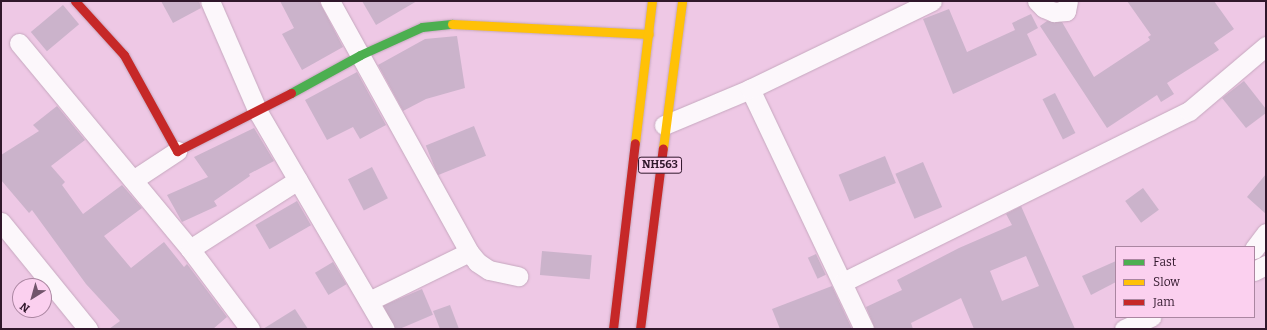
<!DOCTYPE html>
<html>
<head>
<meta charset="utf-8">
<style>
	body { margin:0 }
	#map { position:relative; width:1267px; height:330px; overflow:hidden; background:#eec8e5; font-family:Bitter,serif }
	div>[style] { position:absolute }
	.building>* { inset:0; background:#cbb3cb; transform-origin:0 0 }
	.roads { filter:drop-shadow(0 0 1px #c6a8bf) drop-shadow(0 0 1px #c6a8bf) }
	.street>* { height:19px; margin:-9.5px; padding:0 9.5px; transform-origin:9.5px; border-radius:9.5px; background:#fcf7fb }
	.fast>* { height:9px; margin:-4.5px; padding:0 4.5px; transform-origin:4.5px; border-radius:4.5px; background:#4caf50 }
	.slow>* { height:9px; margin:-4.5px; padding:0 4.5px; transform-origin:4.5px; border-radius:4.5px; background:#ffc107 }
	.jam>* { height:9px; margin:-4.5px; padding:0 4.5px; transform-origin:4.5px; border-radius:4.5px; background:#c62828 }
	span { translate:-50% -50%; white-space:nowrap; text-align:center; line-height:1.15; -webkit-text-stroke:4px #fbd0ef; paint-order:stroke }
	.shield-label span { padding:1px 3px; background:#fbd0ef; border:1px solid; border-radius:3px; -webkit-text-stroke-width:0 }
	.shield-label { font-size:11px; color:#30172b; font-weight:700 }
	.frame { position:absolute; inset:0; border:2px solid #30172b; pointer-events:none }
	.legend { position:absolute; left:1115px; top:246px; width:140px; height:72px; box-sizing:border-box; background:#fbd0ef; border:1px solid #aa86a1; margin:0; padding:5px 7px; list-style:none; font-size:12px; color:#30172b }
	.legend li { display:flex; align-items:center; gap:8px; height:20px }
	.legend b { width:20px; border:1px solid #aa86a1 }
	.north { position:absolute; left:12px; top:278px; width:40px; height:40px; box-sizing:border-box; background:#fbd0ef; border:1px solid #aa86a1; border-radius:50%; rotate:217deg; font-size:11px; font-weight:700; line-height:16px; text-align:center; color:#30172b }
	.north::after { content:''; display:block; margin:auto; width:14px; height:18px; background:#72556c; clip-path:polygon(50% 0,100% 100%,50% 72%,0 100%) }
</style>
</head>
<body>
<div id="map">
	<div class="building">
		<i style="clip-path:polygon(161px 1px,199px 1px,201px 8px,173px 23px)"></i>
		<i style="clip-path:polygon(280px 1px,319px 1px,343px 47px,302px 70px,282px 34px,294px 28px)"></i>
		<i style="clip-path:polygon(362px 1px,417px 1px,376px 25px)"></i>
		<i style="clip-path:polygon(1127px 1px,1214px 1px,1234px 29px,1214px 43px,1219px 50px,1167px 83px,1174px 94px,1161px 102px,1157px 95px,1107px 128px,1040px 26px,1047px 21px,1062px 22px,1094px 77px,1150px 40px,1148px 37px,1151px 35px)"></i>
		<i style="left:63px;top:5px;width:25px;height:42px;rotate:50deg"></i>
		<i style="clip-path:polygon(949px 9px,967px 52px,1015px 30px,1012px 23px,1031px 14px,1038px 28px,1027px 34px,1037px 55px,953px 94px,923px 19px)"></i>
		<i style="clip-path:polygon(457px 36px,465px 88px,426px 99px,403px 111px,378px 65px,425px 39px)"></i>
		<i style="clip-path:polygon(357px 72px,386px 125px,360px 139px,353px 127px,327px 140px,305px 100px)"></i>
		<i style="clip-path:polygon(1244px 81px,1266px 109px,1266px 113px,1246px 128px,1222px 98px)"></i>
		<i style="left:1055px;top:93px;width:45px;height:14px;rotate:63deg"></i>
		<i style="clip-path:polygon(57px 106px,85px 140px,51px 166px,65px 182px,62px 185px,83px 214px,122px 185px,142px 208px,104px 236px,131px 268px,164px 242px,184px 267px,187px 264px,227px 317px,213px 329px,109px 329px,120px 321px,86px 284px,32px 210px,29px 213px,1px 180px,1px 155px,39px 131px,33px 125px)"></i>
		<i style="left:474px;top:126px;width:32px;height:52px;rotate:68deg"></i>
		<i style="clip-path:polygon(254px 128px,274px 161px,249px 174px,250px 176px,214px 201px,217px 206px,182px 222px,167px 195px,208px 177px,194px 157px)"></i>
		<i style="left:885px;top:156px;width:29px;height:50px;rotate:68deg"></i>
		<i style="left:923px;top:162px;width:49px;height:30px;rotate:67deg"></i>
		<i style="left:372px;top:167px;width:35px;height:27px;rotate:63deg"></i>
		<i style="clip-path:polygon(1266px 174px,1266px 214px,1247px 197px)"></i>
		<i style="left:1143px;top:188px;width:27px;height:22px;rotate:54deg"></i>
		<i style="left:297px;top:201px;width:28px;height:48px;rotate:60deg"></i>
		<i style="clip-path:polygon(evenodd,1021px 206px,1075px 329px,974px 329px,961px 298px,911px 323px,913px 329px,875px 329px,866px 307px,902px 290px,897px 280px,959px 248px,1012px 225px,1006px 214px,1021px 206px,1026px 256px,1039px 286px,1002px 301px,990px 271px,1026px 256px)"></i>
		<i style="left:542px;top:251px;width:50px;height:24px;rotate:5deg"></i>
		<i style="left:816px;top:254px;width:23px;height:9px;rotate:65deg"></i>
		<i style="clip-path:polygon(1116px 261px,1116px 282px,1091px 295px,1082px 276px)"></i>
		<i style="left:333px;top:262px;width:26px;height:21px;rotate:59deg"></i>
		<i style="clip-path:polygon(832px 286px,852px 329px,780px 329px,772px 309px)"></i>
		<i style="left:422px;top:289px;width:28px;height:42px;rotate:67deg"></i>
		<i style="clip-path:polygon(450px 305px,459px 329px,440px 329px,433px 311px)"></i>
		<i style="clip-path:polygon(295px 309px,308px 329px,263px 329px)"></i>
	</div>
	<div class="roads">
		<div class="street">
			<i style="left:210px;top:1px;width:121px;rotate:66.6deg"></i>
			<i style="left:258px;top:112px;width:251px;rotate:59.7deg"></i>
			<i style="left:330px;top:1px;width:287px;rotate:61deg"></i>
			<i style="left:469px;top:252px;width:13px;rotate:51deg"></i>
			<i style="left:477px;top:262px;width:14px;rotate:34deg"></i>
			<i style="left:489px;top:270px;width:30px;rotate:12deg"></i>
			<i style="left:1037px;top:1px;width:10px;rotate:45deg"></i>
			<i style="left:1044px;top:8px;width:11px;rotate:22deg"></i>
			<i style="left:1054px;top:12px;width:12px;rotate:-5deg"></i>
			<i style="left:1066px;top:11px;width:10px;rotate:-79deg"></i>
			<i style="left:19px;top:43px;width:268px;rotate:50.3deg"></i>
			<i style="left:190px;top:249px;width:100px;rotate:53.1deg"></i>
			<i style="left:750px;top:89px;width:266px;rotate:64.6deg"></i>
			<i style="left:664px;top:125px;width:93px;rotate:-22.7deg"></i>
			<i style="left:750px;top:89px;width:202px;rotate:-25.8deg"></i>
			<i style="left:133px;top:180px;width:53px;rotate:-33.4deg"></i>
			<i style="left:1px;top:222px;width:138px;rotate:50.9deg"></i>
			<i style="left:190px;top:249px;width:128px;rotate:-32.6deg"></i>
			<i style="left:1254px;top:249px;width:20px;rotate:-53deg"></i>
			<i style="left:1254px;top:271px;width:13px;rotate:-27deg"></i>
			<i style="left:843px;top:282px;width:386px;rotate:-26.3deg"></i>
			<i style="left:1189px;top:111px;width:101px;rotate:-40.2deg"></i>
			<i style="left:369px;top:301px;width:111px;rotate:-26.1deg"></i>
			<i style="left:1124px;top:329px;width:30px;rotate:-24deg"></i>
		</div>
		<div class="fast">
			<i style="left:291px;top:93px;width:79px;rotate:-28.8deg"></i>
			<i style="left:360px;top:55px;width:68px;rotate:-24.3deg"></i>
			<i style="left:422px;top:27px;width:30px;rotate:-6deg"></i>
		</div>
		<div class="slow">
			<i style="left:452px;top:24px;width:197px;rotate:2.9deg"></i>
			<i style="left:635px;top:143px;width:143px;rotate:-83.2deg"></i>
			<i style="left:663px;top:148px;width:148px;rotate:-82.6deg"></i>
		</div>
		<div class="jam">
			<i style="left:75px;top:1px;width:73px;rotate:47.8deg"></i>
			<i style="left:124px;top:55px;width:110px;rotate:61.1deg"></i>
			<i style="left:177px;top:151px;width:128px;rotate:-27deg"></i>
			<i style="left:613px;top:329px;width:187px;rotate:-83.3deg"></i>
			<i style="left:640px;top:329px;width:182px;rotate:-82.8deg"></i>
		</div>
	</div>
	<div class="shield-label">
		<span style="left:660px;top:165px">NH563</span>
	</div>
	<div class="frame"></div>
	<ul class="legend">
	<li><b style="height:5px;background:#4caf50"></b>Fast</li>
	<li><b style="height:5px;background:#ffc107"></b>Slow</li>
	<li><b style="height:5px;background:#c62828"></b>Jam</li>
	</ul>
	<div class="north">N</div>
</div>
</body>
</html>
